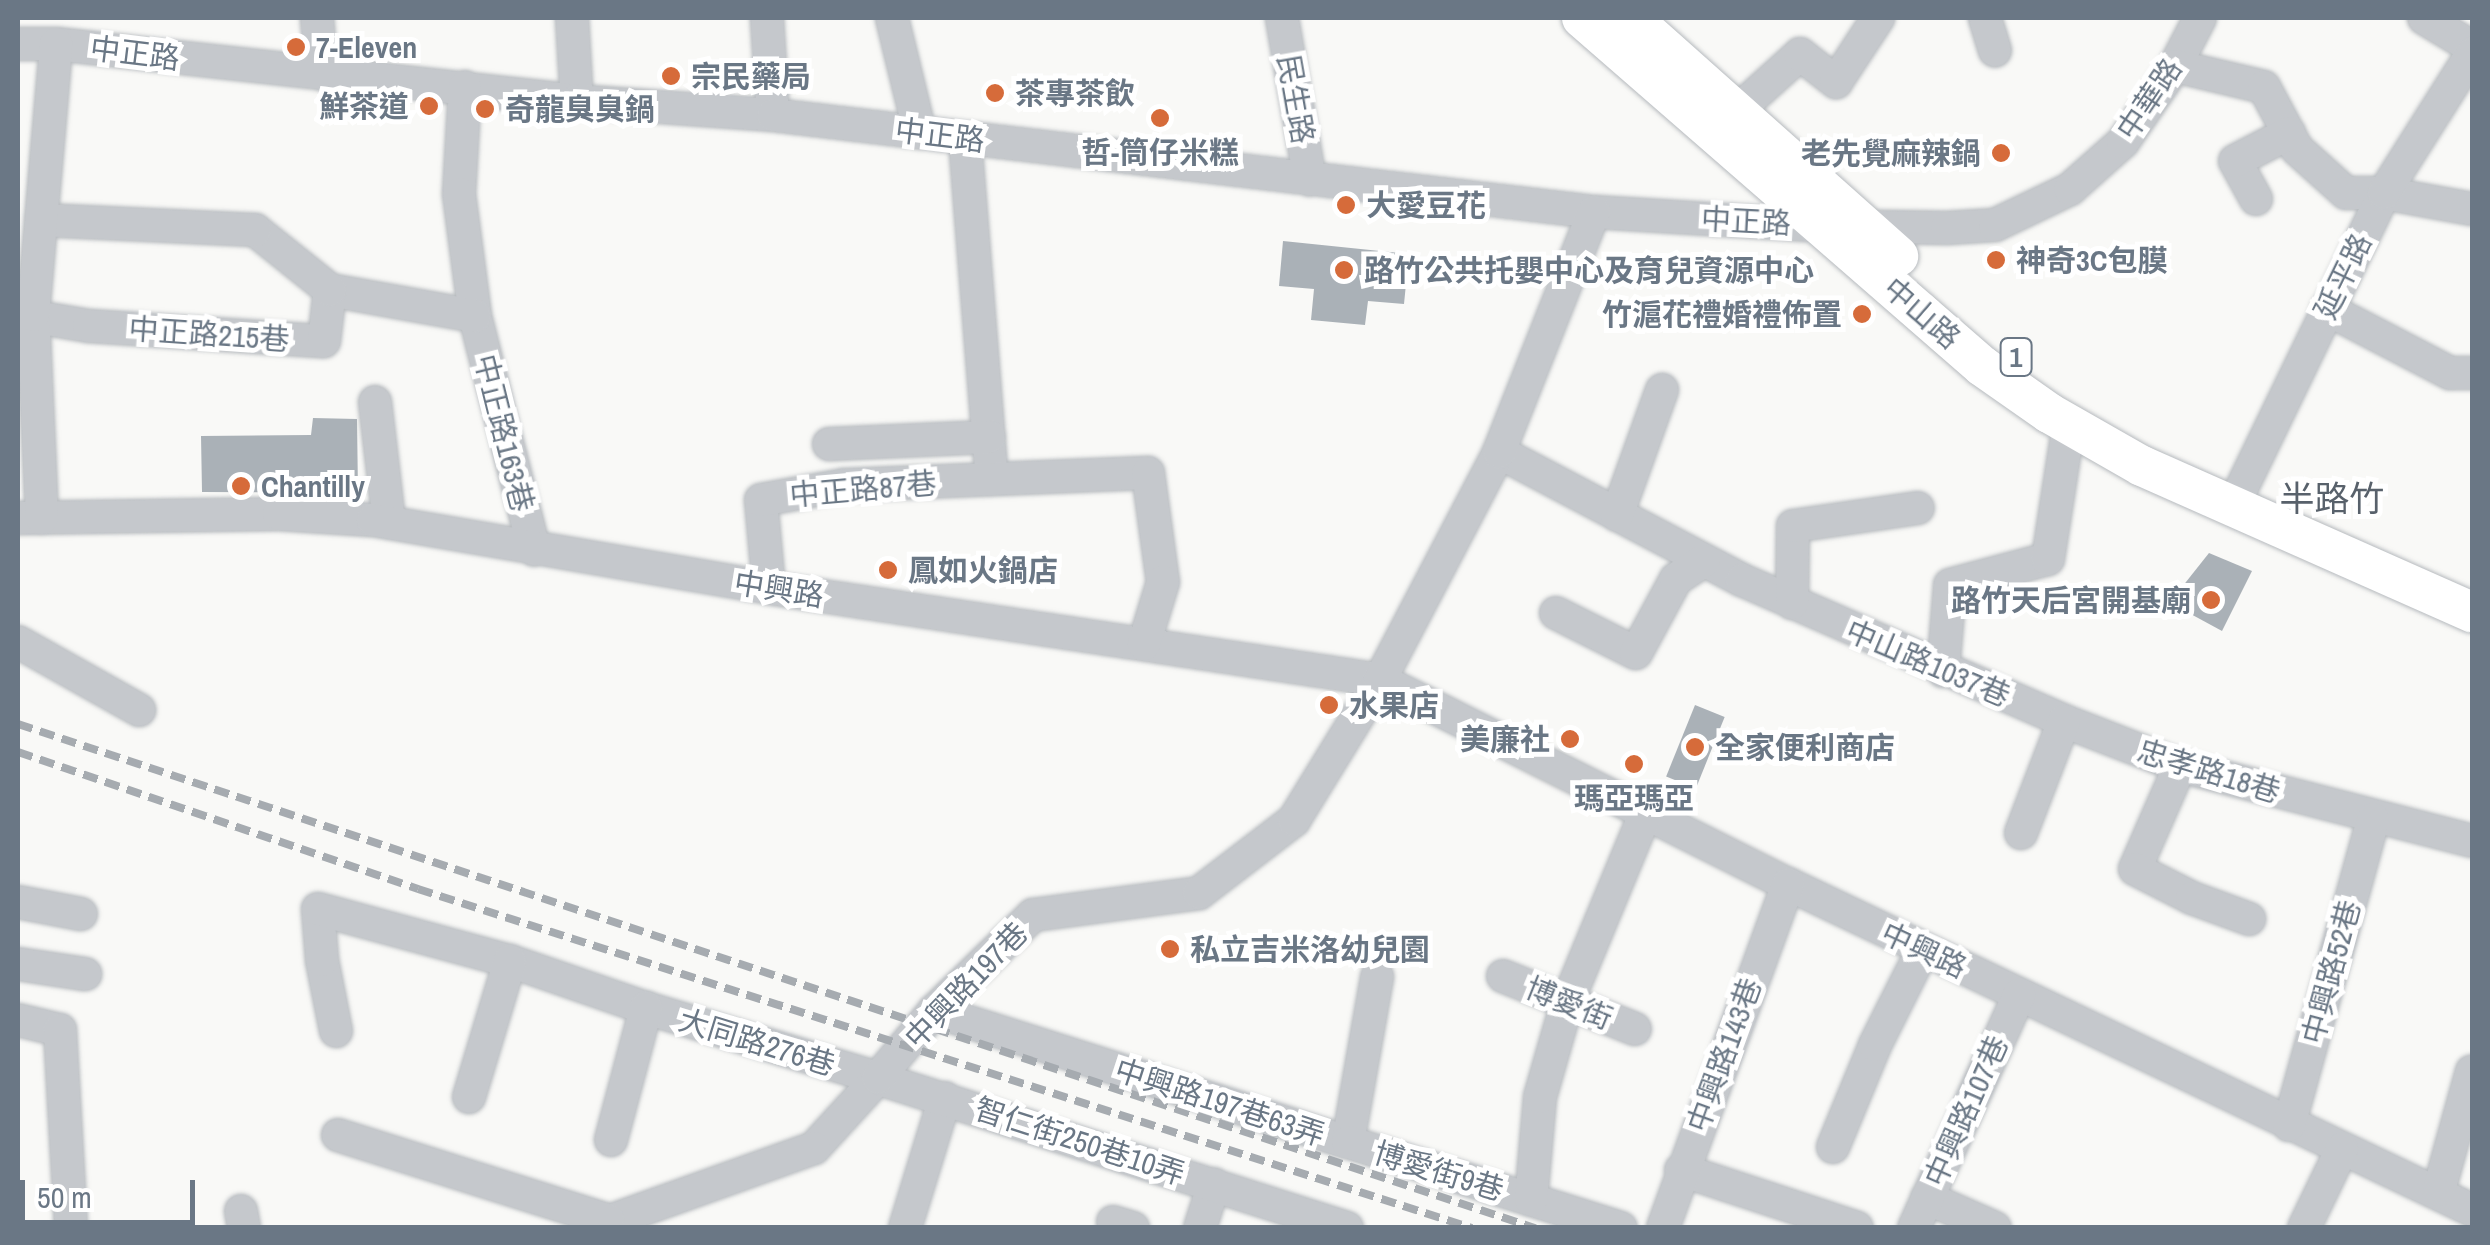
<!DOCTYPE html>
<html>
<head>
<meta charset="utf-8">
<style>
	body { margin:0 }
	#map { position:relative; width:2490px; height:1245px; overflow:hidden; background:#f9f9f7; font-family:"Archivo Narrow","Noto Sans TC",sans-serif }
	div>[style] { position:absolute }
	.building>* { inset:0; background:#aab1b7; transform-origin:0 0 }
	.roads { filter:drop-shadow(0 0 2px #b6babe) drop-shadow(0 0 2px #b6babe) }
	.minor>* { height:32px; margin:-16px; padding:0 16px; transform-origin:16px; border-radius:16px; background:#c5c8cc }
	.major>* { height:40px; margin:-20px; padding:0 20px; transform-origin:20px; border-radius:20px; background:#fff }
	.rail>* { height:8px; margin-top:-4px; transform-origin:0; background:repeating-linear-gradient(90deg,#a6abb0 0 15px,transparent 0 23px) }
	.dots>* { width:28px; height:28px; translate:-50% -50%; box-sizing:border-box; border:5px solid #fff; border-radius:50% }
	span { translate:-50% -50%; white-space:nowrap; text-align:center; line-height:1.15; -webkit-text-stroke:10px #fff; paint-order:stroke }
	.shield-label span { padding:2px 8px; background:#fff; border:2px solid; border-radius:8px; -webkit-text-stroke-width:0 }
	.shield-label { font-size:28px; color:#6a7785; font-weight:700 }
	.poi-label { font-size:30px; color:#6a7785; font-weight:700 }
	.left { translate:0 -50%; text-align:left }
	.right { translate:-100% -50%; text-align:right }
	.street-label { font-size:30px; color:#6a7785 }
	.quarter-label { font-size:35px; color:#58616b }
	.frame { position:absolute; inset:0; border:20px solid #6a7785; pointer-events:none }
	.scale { position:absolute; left:20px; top:1180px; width:175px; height:45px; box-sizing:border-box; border:5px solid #6a7785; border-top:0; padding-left:12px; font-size:30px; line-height:35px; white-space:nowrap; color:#6a7785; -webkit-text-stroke:8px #fff; paint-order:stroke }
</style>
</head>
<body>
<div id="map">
	<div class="building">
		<i style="clip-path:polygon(1283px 241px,1409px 254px,1404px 304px,1368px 301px,1365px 325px,1311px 320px,1314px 289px,1279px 286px)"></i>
		<i style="clip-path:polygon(313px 418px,357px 419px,358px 493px,202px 492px,201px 436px,311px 435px)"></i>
		<i style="clip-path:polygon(2209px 553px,2252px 571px,2222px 631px,2187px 612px,2182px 587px)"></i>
		<i style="left:1695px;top:705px;width:32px;height:77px;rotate:22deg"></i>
	</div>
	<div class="roads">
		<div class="minor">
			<i style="left:317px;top:18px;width:56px;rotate:84.9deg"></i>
			<i style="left:572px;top:18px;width:83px;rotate:86.6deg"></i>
			<i style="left:767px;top:18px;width:97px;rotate:86.5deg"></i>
			<i style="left:892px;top:18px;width:118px;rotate:76.3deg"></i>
			<i style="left:1282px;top:18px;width:164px;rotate:80.2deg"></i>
			<i style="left:1985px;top:18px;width:34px;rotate:73deg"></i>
			<i style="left:2424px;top:18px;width:56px;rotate:31.1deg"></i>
			<i style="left:18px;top:44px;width:38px"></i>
			<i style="left:56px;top:44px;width:524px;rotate:6.24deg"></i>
			<i style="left:577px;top:101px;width:196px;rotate:4.1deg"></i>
			<i style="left:773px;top:115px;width:827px;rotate:6.74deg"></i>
			<i style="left:1594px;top:212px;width:227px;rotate:3.5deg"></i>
			<i style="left:1821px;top:226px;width:126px;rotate:0.9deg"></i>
			<i style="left:1947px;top:228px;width:48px;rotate:-3.6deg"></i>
			<i style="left:1995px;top:225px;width:83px;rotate:-25.6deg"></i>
			<i style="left:2070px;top:189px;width:71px;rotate:-41.6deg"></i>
			<i style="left:2123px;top:142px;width:92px;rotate:-55.6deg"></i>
			<i style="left:2175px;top:66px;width:54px;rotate:-62.5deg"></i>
			<i style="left:2175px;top:66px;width:91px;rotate:13.3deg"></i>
			<i style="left:2264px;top:87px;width:70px;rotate:62deg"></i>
			<i style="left:2297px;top:149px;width:66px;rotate:41.9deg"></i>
			<i style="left:2346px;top:193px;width:38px"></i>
			<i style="left:2384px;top:193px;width:89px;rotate:10.3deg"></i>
			<i style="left:465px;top:87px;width:107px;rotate:93.2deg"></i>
			<i style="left:459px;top:194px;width:123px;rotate:82.5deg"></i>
			<i style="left:475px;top:316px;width:241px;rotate:75.8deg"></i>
			<i style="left:1737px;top:111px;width:85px;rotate:-42.1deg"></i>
			<i style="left:1800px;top:54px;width:46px;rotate:37.9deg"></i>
			<i style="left:1836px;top:82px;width:77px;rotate:-56.7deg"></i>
			<i style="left:965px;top:139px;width:341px;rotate:85.5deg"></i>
			<i style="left:2256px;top:199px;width:43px;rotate:-118.9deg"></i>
			<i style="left:2235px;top:161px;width:61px;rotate:-27.4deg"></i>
			<i style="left:330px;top:290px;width:147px;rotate:10.2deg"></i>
			<i style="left:2327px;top:309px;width:139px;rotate:27.5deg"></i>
			<i style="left:2450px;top:373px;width:22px"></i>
			<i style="left:18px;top:314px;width:72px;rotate:9.6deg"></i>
			<i style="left:89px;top:326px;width:235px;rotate:3.7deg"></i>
			<i style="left:324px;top:341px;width:51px;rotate:-83.3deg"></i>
			<i style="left:330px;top:290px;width:96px;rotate:-141.3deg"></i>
			<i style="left:255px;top:230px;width:214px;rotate:-177.3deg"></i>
			<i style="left:375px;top:402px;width:121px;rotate:83.3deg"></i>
			<i style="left:829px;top:444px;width:160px;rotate:-2.5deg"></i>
			<i style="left:1499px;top:452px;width:275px;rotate:27.8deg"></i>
			<i style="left:1742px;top:580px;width:352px;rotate:23.6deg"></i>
			<i style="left:2064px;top:721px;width:124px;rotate:21.2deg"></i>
			<i style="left:2180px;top:766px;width:301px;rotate:14.4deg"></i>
			<i style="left:2232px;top:508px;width:350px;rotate:-64.2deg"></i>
			<i style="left:2384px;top:193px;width:165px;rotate:-57.7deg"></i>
			<i style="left:1617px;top:515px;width:133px;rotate:-70.2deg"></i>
			<i style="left:18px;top:518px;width:261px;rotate:-0.9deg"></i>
			<i style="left:279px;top:514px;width:94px;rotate:3.7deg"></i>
			<i style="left:373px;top:520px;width:402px;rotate:9.7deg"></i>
			<i style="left:769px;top:588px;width:618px;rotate:8.56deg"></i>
			<i style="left:1380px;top:680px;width:456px;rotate:26.6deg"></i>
			<i style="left:1788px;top:884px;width:758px;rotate:25.48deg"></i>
			<i style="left:42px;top:518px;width:203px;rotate:-92.5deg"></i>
			<i style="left:33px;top:315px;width:272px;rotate:-85.1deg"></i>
			<i style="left:769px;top:588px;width:88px;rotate:-95.2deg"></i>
			<i style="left:761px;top:500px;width:84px;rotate:-10.2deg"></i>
			<i style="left:844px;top:485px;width:304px;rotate:-2.3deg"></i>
			<i style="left:1148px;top:473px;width:110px;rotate:82.2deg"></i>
			<i style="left:1163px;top:582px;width:65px;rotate:107deg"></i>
			<i style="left:1792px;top:603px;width:77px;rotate:-89.3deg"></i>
			<i style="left:1793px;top:526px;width:126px;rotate:-8.2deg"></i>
			<i style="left:1556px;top:613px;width:89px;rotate:26.6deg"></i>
			<i style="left:1636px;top:653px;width:84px;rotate:-61.6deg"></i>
			<i style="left:1676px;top:579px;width:33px;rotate:-33deg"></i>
			<i style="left:18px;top:642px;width:139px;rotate:29.3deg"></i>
			<i style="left:1943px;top:671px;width:86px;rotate:-85.3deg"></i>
			<i style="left:1950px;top:585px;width:101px;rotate:-14.9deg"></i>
			<i style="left:2048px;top:559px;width:137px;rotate:-81.2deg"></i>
			<i style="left:2180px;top:766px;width:112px;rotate:113.6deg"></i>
			<i style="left:2135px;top:869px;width:64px;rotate:27deg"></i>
			<i style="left:2192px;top:898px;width:61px;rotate:20.2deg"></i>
			<i style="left:2021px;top:833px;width:120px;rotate:-69deg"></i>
			<i style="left:18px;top:902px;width:64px;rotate:10.8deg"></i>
			<i style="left:18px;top:964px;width:68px;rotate:8.5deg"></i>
			<i style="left:1503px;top:976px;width:142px;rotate:21.9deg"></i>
			<i style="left:934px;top:1011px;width:434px;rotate:17.6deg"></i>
			<i style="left:1348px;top:1142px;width:168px;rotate:-80deg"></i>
			<i style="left:18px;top:1020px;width:43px;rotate:13.4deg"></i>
			<i style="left:60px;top:1030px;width:198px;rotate:86.8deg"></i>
			<i style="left:336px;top:1031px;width:72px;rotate:-101.2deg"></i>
			<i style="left:322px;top:960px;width:51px;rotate:-94.5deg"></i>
			<i style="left:318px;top:909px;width:199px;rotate:15.2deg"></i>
			<i style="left:510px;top:961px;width:144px;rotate:19.1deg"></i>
			<i style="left:646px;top:1008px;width:242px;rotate:16.8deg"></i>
			<i style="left:878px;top:1078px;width:95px;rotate:132.4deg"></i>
			<i style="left:814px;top:1148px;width:237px;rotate:160.3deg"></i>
			<i style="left:469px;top:1097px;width:142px;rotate:-73.2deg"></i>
			<i style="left:2289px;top:1125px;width:317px;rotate:-74.6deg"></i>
			<i style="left:338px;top:1135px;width:283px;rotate:17.5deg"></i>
			<i style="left:611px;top:1140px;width:137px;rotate:-75.1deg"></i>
			<i style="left:1348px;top:1142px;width:286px;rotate:17.5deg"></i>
			<i style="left:1833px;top:1147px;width:110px;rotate:-67.6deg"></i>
			<i style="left:1875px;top:1045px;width:107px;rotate:-63.4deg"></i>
			<i style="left:1681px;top:1170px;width:185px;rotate:18.2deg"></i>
			<i style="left:2439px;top:1190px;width:123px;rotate:-74.5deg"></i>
			<i style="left:1927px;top:1198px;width:74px;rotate:23.8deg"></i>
			<i style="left:1531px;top:1200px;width:103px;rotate:-85deg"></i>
			<i style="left:1540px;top:1097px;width:98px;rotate:-74deg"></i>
			<i style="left:1567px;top:1003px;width:204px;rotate:-67.5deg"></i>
			<i style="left:241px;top:1211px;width:17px;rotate:80deg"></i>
			<i style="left:1113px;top:1222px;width:21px;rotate:17deg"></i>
			<i style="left:905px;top:1228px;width:136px;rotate:-72.9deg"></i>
			<i style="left:1200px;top:1228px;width:46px;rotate:-72.3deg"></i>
			<i style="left:1347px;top:1228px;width:492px;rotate:-162.3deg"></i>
			<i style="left:878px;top:1078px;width:87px;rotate:-50.1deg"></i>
			<i style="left:934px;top:1011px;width:138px;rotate:-44.1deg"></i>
			<i style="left:1033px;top:915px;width:167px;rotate:-7.5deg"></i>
			<i style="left:1199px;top:893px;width:120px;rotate:-37.5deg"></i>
			<i style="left:1294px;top:820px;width:164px;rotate:-58.4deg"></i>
			<i style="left:1380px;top:680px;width:257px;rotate:-62.4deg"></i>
			<i style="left:1499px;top:452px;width:258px;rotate:-68.4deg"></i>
			<i style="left:1663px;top:1228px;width:366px;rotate:-70deg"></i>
			<i style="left:1914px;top:1228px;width:256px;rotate:-65.7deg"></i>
			<i style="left:2304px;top:1228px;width:88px;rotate:-64.3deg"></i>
		</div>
		<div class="major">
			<i style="left:1582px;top:18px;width:530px;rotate:41.02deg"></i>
			<i style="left:1982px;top:366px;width:82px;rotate:35deg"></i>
			<i style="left:2049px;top:413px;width:107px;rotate:29.7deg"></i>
			<i style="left:2142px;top:466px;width:361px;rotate:23.9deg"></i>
			<i style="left:1631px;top:18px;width:358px;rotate:41.7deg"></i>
		</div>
	</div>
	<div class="rail">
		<i style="left:18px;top:724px;width:1599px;rotate:18.38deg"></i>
		<i style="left:18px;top:752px;width:423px;rotate:18.9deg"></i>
		<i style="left:418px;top:889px;width:1107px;rotate:17.83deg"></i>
	</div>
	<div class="dots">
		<i style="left:296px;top:47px;background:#d66b3a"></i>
		<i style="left:671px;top:76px;background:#d66b3a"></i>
		<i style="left:995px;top:93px;background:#d66b3a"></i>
		<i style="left:429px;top:106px;background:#d66b3a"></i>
		<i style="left:485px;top:109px;background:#d66b3a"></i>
		<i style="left:1160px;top:118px;background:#d66b3a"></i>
		<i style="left:2001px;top:153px;background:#d66b3a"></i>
		<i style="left:1346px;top:205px;background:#d66b3a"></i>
		<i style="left:1996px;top:260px;background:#d66b3a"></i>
		<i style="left:1344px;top:270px;background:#d66b3a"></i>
		<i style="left:1862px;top:314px;background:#d66b3a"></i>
		<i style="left:241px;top:486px;background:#d66b3a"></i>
		<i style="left:888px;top:570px;background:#d66b3a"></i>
		<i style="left:2211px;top:600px;background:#d66b3a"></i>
		<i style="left:1329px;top:705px;background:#d66b3a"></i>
		<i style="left:1570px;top:739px;background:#d66b3a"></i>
		<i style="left:1695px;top:747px;background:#d66b3a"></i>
		<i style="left:1634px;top:764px;background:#d66b3a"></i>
		<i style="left:1170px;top:949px;background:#d66b3a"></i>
	</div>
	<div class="shield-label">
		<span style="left:2016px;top:357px">1</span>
	</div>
	<div class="poi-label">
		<span class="left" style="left:316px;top:47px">7-Eleven</span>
		<span class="left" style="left:691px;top:76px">宗民藥局</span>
		<span class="left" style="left:1015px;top:93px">茶專茶飲</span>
		<span class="right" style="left:409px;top:106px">鮮茶道</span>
		<span class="left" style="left:505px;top:109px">奇龍臭臭鍋</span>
		<span style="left:1160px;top:152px">哲-筒仔米糕</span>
		<span class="right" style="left:1981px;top:153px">老先覺麻辣鍋</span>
		<span class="left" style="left:1366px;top:205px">大愛豆花</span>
		<span class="left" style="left:2016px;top:260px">神奇3C包膜</span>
		<span class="left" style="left:1364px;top:270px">路竹公共托嬰中心及育兒資源中心</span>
		<span class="right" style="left:1842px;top:314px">竹滬花禮婚禮佈置</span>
		<span class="left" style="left:261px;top:486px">Chantilly</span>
		<span class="left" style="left:908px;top:570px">鳳如火鍋店</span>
		<span class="right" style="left:2191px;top:600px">路竹天后宮開基廟</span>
		<span class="left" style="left:1349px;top:705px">水果店</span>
		<span class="right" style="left:1550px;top:739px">美廉社</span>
		<span class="left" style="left:1715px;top:747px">全家便利商店</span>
		<span style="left:1634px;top:798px">瑪亞瑪亞</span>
		<span class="left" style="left:1190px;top:949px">私立吉米洛幼兒園</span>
	</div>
	<div class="street-label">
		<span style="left:135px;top:53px;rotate:7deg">中正路</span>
		<span style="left:1296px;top:99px;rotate:80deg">民生路</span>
		<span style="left:2149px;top:99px;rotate:-56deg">中華路</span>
		<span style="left:940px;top:135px;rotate:7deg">中正路</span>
		<span style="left:1746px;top:221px;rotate:3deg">中正路</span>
		<span style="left:2343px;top:276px;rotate:-64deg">延平路</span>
		<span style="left:1922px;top:313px;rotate:41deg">中山路</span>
		<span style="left:209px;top:334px;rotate:4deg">中正路215巷</span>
		<span style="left:504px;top:433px;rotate:76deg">中正路163巷</span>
		<span style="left:863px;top:489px;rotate:-5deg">中正路87巷</span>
		<span style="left:779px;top:589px;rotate:9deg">中興路</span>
		<span style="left:1928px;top:663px;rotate:23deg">中山路1037巷</span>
		<span style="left:2209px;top:771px;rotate:17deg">忠孝路18巷</span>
		<span style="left:1924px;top:950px;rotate:25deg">中興路</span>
		<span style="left:2331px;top:972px;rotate:-75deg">中興路52巷</span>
		<span style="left:966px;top:985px;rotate:-46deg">中興路197巷</span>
		<span style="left:1569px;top:1003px;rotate:22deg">博愛街</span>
		<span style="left:757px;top:1042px;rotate:17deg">大同路276巷</span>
		<span style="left:1724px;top:1055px;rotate:-70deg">中興路143巷</span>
		<span style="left:1220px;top:1102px;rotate:18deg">中興路197巷63弄</span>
		<span style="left:1966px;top:1111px;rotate:-66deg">中興路107巷</span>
		<span style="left:1080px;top:1141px;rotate:18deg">智仁街250巷10弄</span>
		<span style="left:1439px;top:1171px;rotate:17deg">博愛街9巷</span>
	</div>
	<div class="quarter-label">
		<span style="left:2332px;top:499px">半路竹</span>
	</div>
	<div class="frame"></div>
	<div class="scale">50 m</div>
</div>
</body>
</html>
